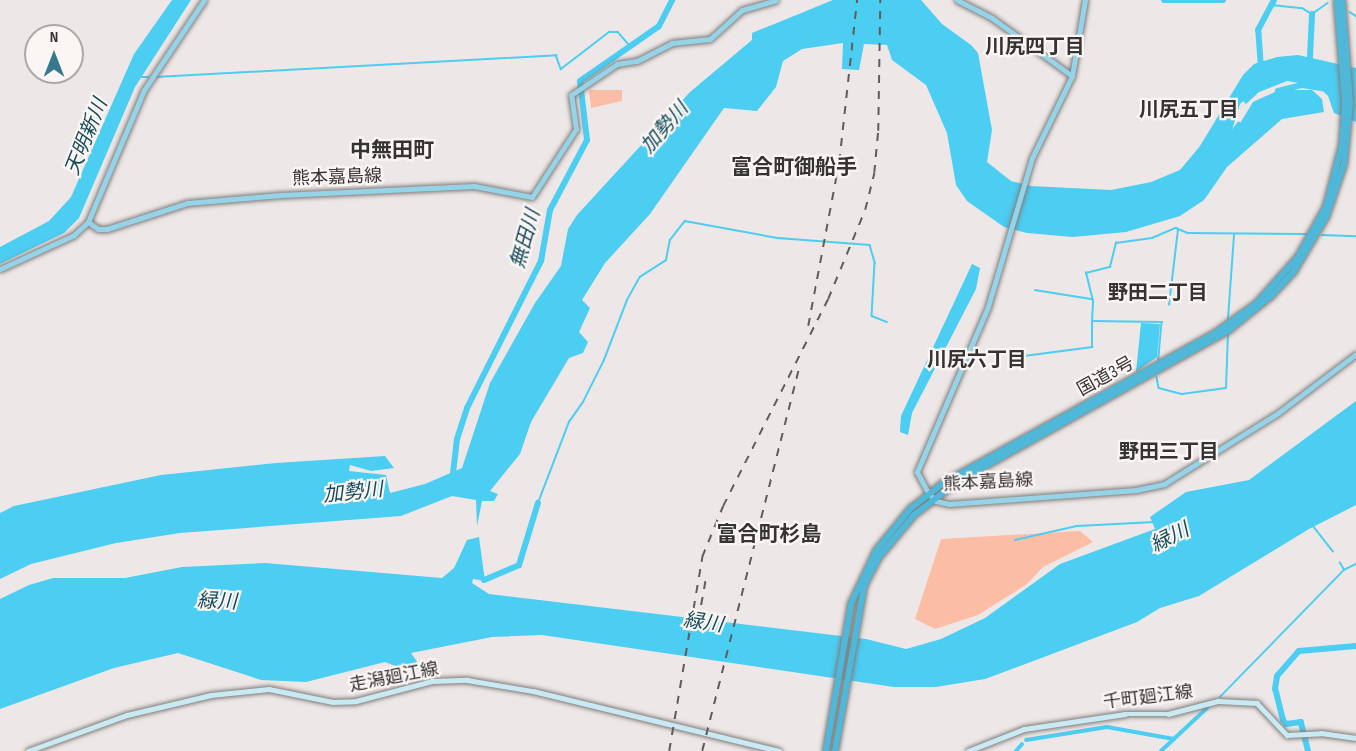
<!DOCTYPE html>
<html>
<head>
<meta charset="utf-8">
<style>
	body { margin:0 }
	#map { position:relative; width:1356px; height:751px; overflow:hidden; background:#ede8e7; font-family:"Sofia Sans Condensed","Noto Sans JP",sans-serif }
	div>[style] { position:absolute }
	.green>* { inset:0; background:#fcbda5 }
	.water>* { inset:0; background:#4ccdf2 }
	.stream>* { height:1.5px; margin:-0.75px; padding:0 0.75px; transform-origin:0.75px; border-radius:0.75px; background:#4ccdf2 }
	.canal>* { height:4px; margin:-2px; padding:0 2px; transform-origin:2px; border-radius:2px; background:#4ccdf2 }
	.river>* { height:6px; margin:-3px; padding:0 3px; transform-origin:3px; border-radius:3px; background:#4ccdf2 }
	.roads { filter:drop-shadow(0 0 2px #817d7b) drop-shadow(0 0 2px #817d7b) }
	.secondary>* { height:4.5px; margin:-2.25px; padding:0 2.25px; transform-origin:2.25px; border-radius:2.25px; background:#caeaf3 }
	.primary>* { height:5px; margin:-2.5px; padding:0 2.5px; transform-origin:2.5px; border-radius:2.5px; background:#95d4e8 }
	.highway>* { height:6px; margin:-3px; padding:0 3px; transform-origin:3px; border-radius:3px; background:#4fb8d8 }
	.rail>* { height:1.5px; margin-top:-0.75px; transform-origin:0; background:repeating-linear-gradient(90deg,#5f5d5c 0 8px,transparent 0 16px) }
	span { translate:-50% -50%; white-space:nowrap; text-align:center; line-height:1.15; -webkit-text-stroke:4.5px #fbf6f4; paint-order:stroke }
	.street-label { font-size:18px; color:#353333 }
	.neighbourhood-label { font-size:20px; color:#353333; font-weight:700 }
	.water-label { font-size:20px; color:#144b5a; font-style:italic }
	.quarter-label { font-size:21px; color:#353333; font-weight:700 }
	.north { position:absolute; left:24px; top:24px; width:60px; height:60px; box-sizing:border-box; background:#fbf6f4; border:2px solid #aca8a7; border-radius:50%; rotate:0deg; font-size:16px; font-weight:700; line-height:24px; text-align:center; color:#353333 }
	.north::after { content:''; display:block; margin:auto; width:21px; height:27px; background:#38788c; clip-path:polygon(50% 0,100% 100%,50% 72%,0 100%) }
</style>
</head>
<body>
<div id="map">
	<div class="green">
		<i style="clip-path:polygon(589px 90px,622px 90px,622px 101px,591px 108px)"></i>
		<i style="clip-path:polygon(1080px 531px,1093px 542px,1043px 567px,1027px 584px,978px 615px,935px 629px,915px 619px,941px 539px)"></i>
	</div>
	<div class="water">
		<i style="clip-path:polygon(172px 0,191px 0,135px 87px,79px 218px,64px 233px,0 264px,0 247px,49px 221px,71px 197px,134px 54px)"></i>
		<i style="clip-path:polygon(833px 0,921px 0,942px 24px,971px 45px,978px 53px,992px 130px,987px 162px,1011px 181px,1031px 186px,1111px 190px,1151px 182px,1180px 170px,1200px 146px,1243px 75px,1254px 64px,1277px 57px,1298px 55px,1356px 68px,1356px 122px,1334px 113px,1328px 96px,1318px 86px,1287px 81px,1259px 92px,1246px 104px,1243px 101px,1240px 104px,1228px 143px,1253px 102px,1279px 90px,1312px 90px,1322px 99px,1324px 112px,1282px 119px,1227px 167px,1204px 200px,1180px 216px,1126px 232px,1073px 237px,1027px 233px,1004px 227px,967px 201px,956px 185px,947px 133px,926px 85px,892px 60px,887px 45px,864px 44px,859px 70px,842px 69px,843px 43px,802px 49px,783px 61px,776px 87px,757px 111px,724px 108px,650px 214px,605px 263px,582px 300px,590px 308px,579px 332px,588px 342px,583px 353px,569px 358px,531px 422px,520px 454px,490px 491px,498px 494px,494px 501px,482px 501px,477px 526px,476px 500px,452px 496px,401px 516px,180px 533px,116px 543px,31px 564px,0 579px,0 513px,14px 506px,161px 475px,276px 463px,385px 456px,394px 468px,371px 471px,350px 465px,349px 471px,386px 475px,390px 493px,425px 484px,462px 468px,490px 383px,535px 303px,561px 266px,568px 229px,577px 215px,690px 92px,752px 40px,752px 33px)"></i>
		<i style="clip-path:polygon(972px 264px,980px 268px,976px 289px,912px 413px,908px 435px,900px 432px,901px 416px)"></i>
		<i style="clip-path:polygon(1141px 323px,1160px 324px,1157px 357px,1136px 372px)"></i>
		<i style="clip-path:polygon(1356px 401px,1356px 505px,1309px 529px,1199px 596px,1160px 608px,1137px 622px,985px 679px,936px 687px,894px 687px,542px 635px,492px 637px,411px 653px,422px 669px,403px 669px,385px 662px,306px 682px,261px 680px,178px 653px,114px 668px,0 709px,0 599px,29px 585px,53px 578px,125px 578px,182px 567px,265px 563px,442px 578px,454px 568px,467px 540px,479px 537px,485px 581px,473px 579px,472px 583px,489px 594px,866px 639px,906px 649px,941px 639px,985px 618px,1060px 564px,1155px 529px,1150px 517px,1186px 492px,1249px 480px)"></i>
	</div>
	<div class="stream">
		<i style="left:1272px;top:5px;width:30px;rotate:6deg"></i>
		<i style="left:1302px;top:8px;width:12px;rotate:31deg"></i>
		<i style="left:1312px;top:14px;width:19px;rotate:-35deg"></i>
		<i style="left:1350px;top:12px;width:7px;rotate:34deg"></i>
		<i style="left:140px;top:77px;width:8px"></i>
		<i style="left:156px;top:77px;width:401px;rotate:-3.1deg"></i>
		<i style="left:556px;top:55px;width:15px;rotate:70deg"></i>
		<i style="left:561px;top:69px;width:61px;rotate:-37.6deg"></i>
		<i style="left:609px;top:32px;width:9px"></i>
		<i style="left:618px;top:32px;width:18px;rotate:49deg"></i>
		<i style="left:1322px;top:235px;width:34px;rotate:2deg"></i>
		<i style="left:1035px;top:290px;width:58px;rotate:9deg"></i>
		<i style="left:1169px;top:305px;width:76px;rotate:-83.2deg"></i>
		<i style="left:1228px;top:319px;width:84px;rotate:-85.9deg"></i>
		<i style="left:1092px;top:322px;width:21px;rotate:-87deg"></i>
		<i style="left:1093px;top:301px;width:29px;rotate:-104deg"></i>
		<i style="left:1086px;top:273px;width:25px;rotate:-14deg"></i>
		<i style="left:1110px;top:267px;width:25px;rotate:-76deg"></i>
		<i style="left:1116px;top:243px;width:36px;rotate:-8deg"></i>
		<i style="left:1152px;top:238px;width:26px;rotate:-23deg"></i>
		<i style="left:1176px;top:228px;width:13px;rotate:23deg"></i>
		<i style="left:1188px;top:233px;width:118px;rotate:0.5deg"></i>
		<i style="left:1024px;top:356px;width:69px;rotate:-7.5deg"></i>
		<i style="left:1092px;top:347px;width:26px;rotate:-90deg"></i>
		<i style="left:1092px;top:321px;width:70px;rotate:0.8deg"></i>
		<i style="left:1162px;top:322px;width:37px;rotate:95deg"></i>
		<i style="left:1157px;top:377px;width:11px;rotate:80deg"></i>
		<i style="left:1159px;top:388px;width:24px;rotate:15deg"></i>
		<i style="left:1182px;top:394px;width:44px;rotate:-7.8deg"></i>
		<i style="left:1226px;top:388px;width:55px;rotate:-87.9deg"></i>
		<i style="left:538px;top:503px;width:87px;rotate:-69.1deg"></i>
		<i style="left:569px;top:422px;width:24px;rotate:-55deg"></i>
		<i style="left:583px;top:402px;width:47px;rotate:-63.4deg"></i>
		<i style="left:604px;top:360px;width:64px;rotate:-69deg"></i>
		<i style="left:627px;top:300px;width:26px;rotate:-61deg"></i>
		<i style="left:640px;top:277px;width:31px;rotate:-33deg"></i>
		<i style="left:666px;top:260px;width:20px;rotate:-79deg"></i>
		<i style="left:670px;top:240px;width:24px;rotate:-52deg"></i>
		<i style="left:685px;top:221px;width:95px;rotate:10.4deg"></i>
		<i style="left:778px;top:238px;width:92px;rotate:4.4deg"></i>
		<i style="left:870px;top:245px;width:19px;rotate:74deg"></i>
		<i style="left:875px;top:263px;width:53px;rotate:93.2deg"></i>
		<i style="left:872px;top:316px;width:16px;rotate:22deg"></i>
		<i style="left:1314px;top:527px;width:31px;rotate:52deg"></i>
		<i style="left:1015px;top:540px;width:64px;rotate:-12.7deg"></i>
		<i style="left:1077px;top:526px;width:77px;rotate:-3deg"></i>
		<i style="left:1344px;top:570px;width:13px;rotate:-27deg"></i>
		<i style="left:1220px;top:697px;width:177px;rotate:-45.7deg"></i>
		<i style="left:1344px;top:570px;width:8px;rotate:-120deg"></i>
	</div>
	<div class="canal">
		<i style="left:1026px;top:740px;width:82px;rotate:-9.1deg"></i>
		<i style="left:1107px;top:727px;width:68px;rotate:10.2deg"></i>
		<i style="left:1016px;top:751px;width:9px;rotate:-49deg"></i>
		<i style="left:1161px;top:751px;width:63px;rotate:-43.1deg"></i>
	</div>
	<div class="river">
		<i style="left:1164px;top:0;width:59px"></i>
		<i style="left:1310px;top:57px;width:43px;rotate:-87.3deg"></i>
		<i style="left:1261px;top:69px;width:39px;rotate:-94deg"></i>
		<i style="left:1258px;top:30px;width:34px;rotate:-62deg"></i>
		<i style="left:1278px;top:91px;width:25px;rotate:-14deg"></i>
		<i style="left:1302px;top:85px;width:24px;rotate:9deg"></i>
		<i style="left:1224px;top:145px;width:25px;rotate:-53deg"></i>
		<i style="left:452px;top:482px;width:43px;rotate:-83.4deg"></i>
		<i style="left:457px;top:439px;width:33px;rotate:-72deg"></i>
		<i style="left:467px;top:408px;width:165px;rotate:-63.3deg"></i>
		<i style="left:541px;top:261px;width:52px;rotate:-80deg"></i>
		<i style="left:550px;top:210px;width:79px;rotate:-62.1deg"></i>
		<i style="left:587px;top:140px;width:59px;rotate:-96.8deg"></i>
		<i style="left:580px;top:81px;width:96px;rotate:-34.8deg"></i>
		<i style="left:659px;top:26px;width:29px;rotate:-63deg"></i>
		<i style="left:484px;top:580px;width:38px;rotate:-23deg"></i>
		<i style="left:519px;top:565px;width:65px;rotate:-73deg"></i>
		<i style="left:1308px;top:751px;width:30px;rotate:-104deg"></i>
		<i style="left:1301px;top:722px;width:15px;rotate:172deg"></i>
		<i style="left:1286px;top:724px;width:5px;rotate:-127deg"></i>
		<i style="left:1283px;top:720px;width:32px;rotate:-104deg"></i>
		<i style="left:1275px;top:689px;width:13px;rotate:-81deg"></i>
		<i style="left:1277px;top:676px;width:33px;rotate:-49deg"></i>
		<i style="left:1299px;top:651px;width:57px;rotate:-5deg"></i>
	</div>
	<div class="roads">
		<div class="secondary">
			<i style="left:28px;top:751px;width:105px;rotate:-20deg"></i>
			<i style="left:127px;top:715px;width:86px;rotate:-13.4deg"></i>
			<i style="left:211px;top:695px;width:58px;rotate:-5.9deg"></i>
			<i style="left:269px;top:689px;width:65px;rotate:11.5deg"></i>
			<i style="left:333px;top:702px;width:23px;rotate:-2deg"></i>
			<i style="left:356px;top:701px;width:79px;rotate:-14.7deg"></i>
			<i style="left:432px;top:681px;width:35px;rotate:-2deg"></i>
			<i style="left:467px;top:680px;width:67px;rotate:9.5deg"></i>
			<i style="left:533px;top:691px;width:253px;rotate:13.7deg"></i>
			<i style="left:968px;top:751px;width:60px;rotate:-21.4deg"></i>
			<i style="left:1024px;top:729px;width:102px;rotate:-8.4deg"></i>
			<i style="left:1125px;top:714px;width:43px"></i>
			<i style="left:1168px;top:714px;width:52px;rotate:-14.6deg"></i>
			<i style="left:1218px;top:701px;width:39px;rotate:3deg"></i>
			<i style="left:1257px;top:703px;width:44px;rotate:46.8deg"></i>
			<i style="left:1287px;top:735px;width:34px;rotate:-3deg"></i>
			<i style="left:1321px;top:733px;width:35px;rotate:8deg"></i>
		</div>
		<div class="primary">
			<i style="left:957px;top:0;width:39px;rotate:27deg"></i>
			<i style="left:992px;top:18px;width:99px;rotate:35.9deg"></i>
			<i style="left:1085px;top:0;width:77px;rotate:99.7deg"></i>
			<i style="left:1072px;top:76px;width:91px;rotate:116deg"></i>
			<i style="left:1032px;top:158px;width:155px;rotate:106.5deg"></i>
			<i style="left:988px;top:307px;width:180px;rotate:113.3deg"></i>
			<i style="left:917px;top:472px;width:24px;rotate:62deg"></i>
			<i style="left:928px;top:493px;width:11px;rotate:45deg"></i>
			<i style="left:936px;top:501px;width:13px;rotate:13deg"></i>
			<i style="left:949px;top:504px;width:188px;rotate:-4.3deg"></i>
			<i style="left:1136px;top:490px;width:29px;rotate:-12deg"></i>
			<i style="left:1164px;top:484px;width:134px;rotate:-31.9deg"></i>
			<i style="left:1278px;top:413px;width:98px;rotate:-37.1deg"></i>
			<i style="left:88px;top:222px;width:12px;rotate:35deg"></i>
			<i style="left:98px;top:229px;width:9px"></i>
			<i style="left:107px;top:229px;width:84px;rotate:-18deg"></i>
			<i style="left:187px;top:203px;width:94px;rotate:-4.9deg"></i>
			<i style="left:281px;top:195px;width:193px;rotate:-2.7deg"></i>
			<i style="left:474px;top:186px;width:59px;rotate:10.7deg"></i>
			<i style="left:532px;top:197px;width:81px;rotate:-57.1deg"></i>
			<i style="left:576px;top:129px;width:34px;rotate:-98deg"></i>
			<i style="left:571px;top:95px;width:55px;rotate:-34deg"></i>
			<i style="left:617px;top:64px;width:20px;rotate:-9deg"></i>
			<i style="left:637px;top:61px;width:39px;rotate:-27deg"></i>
			<i style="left:672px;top:43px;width:38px;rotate:-6deg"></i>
			<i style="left:710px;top:39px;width:43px;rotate:-42.2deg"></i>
			<i style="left:742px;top:10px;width:35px;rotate:-16deg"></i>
			<i style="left:0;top:269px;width:81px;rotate:-24.7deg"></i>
			<i style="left:74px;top:235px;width:19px;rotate:-43deg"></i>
			<i style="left:88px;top:222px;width:143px;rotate:-67deg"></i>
			<i style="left:144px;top:90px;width:108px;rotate:-56.3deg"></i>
		</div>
		<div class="highway">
			<i style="left:826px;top:751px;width:149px;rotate:-80.3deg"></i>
			<i style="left:851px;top:604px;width:59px;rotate:-64.7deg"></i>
			<i style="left:876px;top:551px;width:54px;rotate:-51deg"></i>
			<i style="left:910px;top:509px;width:41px;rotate:-38deg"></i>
			<i style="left:942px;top:484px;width:311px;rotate:-28.9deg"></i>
			<i style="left:1214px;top:334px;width:52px;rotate:-35.5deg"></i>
			<i style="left:1256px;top:304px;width:63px;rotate:-48.2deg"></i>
			<i style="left:1298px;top:257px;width:57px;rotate:-60.8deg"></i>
			<i style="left:1326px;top:207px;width:64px;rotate:-75.5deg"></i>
			<i style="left:1342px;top:145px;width:43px;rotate:-86deg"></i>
			<i style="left:1345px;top:102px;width:102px;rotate:-94.5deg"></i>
			<i style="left:835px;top:751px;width:168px;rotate:-80deg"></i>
			<i style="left:864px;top:586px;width:33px;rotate:-63deg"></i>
			<i style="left:879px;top:557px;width:55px;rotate:-50.2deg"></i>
			<i style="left:914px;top:515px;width:54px;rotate:-37.5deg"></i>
			<i style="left:957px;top:482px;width:312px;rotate:-29.2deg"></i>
			<i style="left:1229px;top:330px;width:55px;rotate:-39.1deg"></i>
			<i style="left:1272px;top:295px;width:33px;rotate:-47deg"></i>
			<i style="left:1294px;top:271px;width:63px;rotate:-59.3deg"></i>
			<i style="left:1326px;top:217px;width:56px;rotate:-71.2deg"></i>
			<i style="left:1344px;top:164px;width:61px;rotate:-84.4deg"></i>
			<i style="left:1350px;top:103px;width:103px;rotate:-94.4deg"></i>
		</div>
	</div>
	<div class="rail">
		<i style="left:808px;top:326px;width:167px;rotate:-79.3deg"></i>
		<i style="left:839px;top:162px;width:163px;rotate:-83.7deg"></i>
		<i style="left:698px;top:621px;width:45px;rotate:-79.7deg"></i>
		<i style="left:669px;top:751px;width:197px;rotate:-80.3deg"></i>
		<i style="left:702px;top:557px;width:55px;rotate:-67.6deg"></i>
		<i style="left:723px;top:506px;width:232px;rotate:-63.1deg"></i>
		<i style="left:828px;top:299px;width:96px;rotate:-67.4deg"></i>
		<i style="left:865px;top:210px;width:38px;rotate:-76deg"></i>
		<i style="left:874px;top:173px;width:42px;rotate:-84.6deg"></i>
		<i style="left:878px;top:131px;width:131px;rotate:-89.1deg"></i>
		<i style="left:702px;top:751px;width:396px;rotate:-75.8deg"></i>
	</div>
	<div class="street-label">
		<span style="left:337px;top:178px;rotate:-2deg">熊本嘉島線</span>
		<span style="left:1106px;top:377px;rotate:-29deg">国道3号</span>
		<span style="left:988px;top:483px;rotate:-3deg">熊本嘉島線</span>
		<span style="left:394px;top:678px;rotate:-11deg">走潟廻江線</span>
		<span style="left:1148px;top:698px;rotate:-7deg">千町廻江線</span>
	</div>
	<div class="neighbourhood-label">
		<span style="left:1035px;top:47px">川尻四丁目</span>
		<span style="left:1189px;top:110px">川尻五丁目</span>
		<span style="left:1158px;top:293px">野田二丁目</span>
		<span style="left:977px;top:360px">川尻六丁目</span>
		<span style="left:1169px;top:452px">野田三丁目</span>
	</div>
	<div class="water-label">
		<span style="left:665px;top:128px;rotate:-49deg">加勢川</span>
		<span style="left:87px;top:137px;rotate:-68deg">天明新川</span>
		<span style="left:526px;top:239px;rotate:-74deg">無田川</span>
		<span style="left:353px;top:493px;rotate:-6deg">加勢川</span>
		<span style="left:1170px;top:538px;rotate:-27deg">緑川</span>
		<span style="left:217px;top:602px;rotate:2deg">緑川</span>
		<span style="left:703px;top:623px;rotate:8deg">緑川</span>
	</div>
	<div class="quarter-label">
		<span style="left:392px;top:151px">中無田町</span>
		<span style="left:794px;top:168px">富合町御船手</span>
		<span style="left:769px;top:535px">富合町杉島</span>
	</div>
	<div class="north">N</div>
</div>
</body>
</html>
